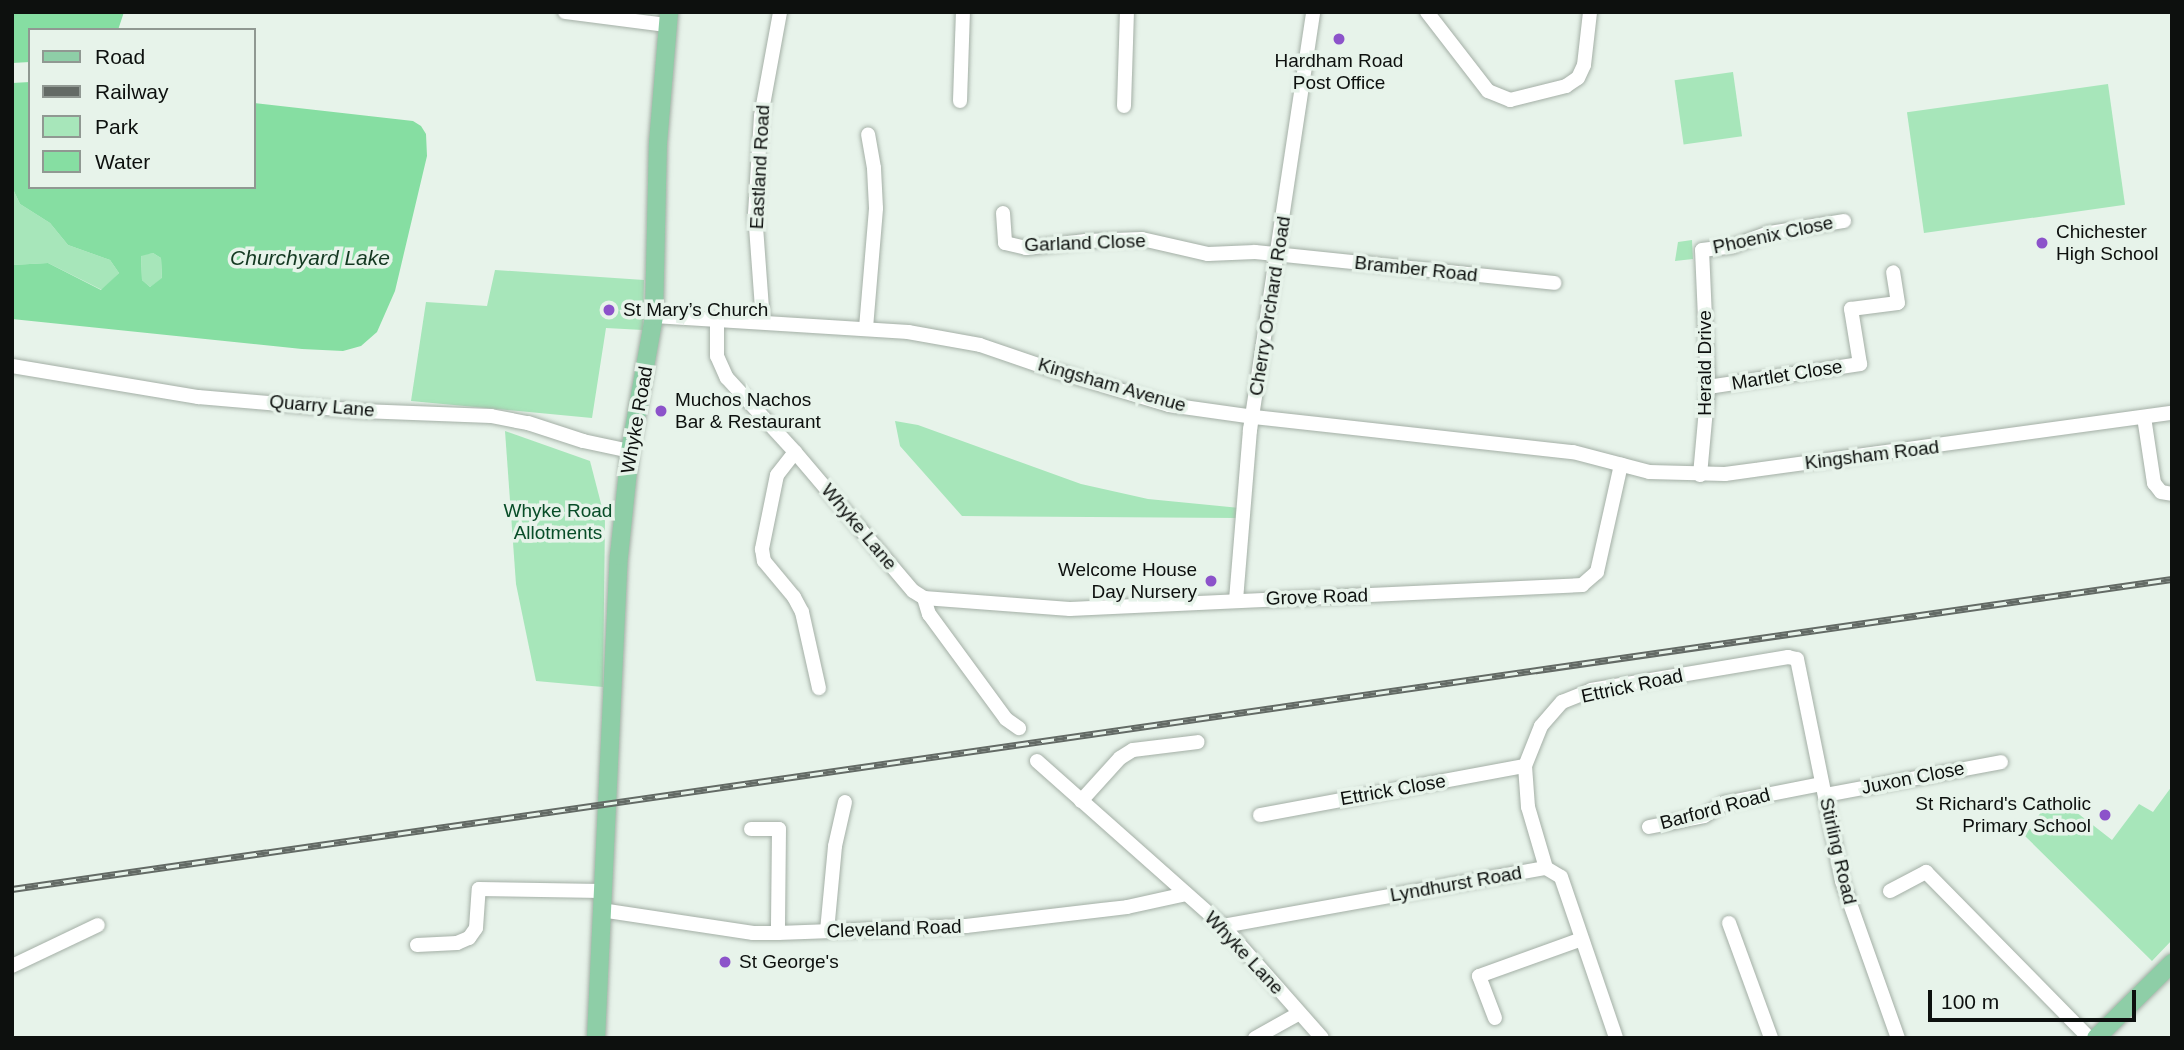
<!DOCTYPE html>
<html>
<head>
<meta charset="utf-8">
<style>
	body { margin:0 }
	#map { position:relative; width:2184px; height:1050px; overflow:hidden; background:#e7f3ea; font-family:Arial,sans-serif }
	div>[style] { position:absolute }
	.green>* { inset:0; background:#a7e6ba; transform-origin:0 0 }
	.water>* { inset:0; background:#86dea2 }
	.roads { filter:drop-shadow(0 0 2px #a4afa6) drop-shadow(0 0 2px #a4afa6) }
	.minor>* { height:14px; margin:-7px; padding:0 7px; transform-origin:7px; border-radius:7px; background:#fff }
	.major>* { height:18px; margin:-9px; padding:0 9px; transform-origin:9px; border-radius:9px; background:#8ecea7 }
	.rail>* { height:7px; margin-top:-3.5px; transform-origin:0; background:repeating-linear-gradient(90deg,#e7f3ea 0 13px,#636a65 0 26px); box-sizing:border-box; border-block:2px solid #636a65 }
	.dots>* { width:19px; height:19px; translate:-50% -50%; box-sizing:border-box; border:4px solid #e7f3ea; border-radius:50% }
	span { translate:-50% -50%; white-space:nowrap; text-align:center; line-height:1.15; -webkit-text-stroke:7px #e7f3ea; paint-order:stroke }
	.poi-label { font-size:19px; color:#0d100e }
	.left { translate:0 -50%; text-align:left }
	.right { translate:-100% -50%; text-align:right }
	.street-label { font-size:19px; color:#0d100e }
	.park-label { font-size:19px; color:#084d28 }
	.water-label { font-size:21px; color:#133821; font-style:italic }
	.frame { position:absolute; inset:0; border:14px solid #0d100e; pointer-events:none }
	.legend { position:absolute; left:28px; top:28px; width:228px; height:161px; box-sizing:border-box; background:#e7f3ea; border:2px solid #909892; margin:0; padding:9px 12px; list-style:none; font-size:21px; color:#0d100e }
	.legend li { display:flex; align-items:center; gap:14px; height:35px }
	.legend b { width:35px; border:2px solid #909892 }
	.scale { position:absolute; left:1928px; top:990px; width:208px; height:32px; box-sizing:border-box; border:4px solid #0d100e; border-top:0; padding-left:9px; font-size:21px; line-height:24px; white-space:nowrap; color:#0d100e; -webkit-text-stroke:5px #e7f3ea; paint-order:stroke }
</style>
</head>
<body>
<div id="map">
	<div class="green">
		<i style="left:1733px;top:72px;width:65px;height:59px;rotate:82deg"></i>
		<i style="left:2108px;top:84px;width:122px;height:203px;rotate:82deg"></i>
		<i style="clip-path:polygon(12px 187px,20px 204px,50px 223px,68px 245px,110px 260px,119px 273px,102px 290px,48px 263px,12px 265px)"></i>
		<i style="clip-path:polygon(1692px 240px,1693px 259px,1675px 261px,1678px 242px)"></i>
		<i style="clip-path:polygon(153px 253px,161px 258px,162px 279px,150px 287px,142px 280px,141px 255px)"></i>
		<i style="clip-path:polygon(495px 270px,644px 280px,643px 330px,606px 328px,592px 418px,411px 401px,426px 302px,487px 306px)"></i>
		<i style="clip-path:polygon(895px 421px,918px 425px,1081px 484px,1148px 499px,1240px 508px,1238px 518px,962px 516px,900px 446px)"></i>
		<i style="clip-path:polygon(505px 431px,590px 461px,605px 519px,603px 687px,536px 681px,516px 584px)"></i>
		<i style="clip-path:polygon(2172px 786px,2172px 940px,2152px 961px,2025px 836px,2053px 794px,2112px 840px,2139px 804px,2153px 812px)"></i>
	</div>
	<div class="water">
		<i style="clip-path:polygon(12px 12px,124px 12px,118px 30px,30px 30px,30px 62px,12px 63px)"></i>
		<i style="clip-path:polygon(evenodd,30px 82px,30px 187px,254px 187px,254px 103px,413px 121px,421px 126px,426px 134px,427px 156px,395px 291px,377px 332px,361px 346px,343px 351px,302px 349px,12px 319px,12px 265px,48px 263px,101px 290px,119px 273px,110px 260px,68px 245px,50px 223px,20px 204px,12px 187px,12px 83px,30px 82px,153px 253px,161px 258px,162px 278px,150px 287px,142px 280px,141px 256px,153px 253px)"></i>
	</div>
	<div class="roads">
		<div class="minor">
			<i style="left:565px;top:12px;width:103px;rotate:7.3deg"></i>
			<i style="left:1427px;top:12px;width:100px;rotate:52.3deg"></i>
			<i style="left:1488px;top:91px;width:24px;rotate:22deg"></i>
			<i style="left:1510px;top:100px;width:58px;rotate:-14deg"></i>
			<i style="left:1566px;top:86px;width:14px;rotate:-34deg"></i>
			<i style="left:1578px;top:78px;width:14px;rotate:-65deg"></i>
			<i style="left:1584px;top:65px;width:53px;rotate:-83.5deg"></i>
			<i style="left:960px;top:101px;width:89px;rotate:-88.1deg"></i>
			<i style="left:1124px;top:106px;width:94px;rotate:-88.2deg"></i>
			<i style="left:1003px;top:213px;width:30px;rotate:86deg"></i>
			<i style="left:1005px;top:243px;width:22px;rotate:13deg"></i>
			<i style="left:1026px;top:248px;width:60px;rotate:-6.7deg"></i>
			<i style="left:1086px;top:241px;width:56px;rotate:-2deg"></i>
			<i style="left:1142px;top:239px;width:68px;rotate:12.8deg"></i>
			<i style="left:1208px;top:254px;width:47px;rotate:-2.4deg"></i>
			<i style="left:1255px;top:252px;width:301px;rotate:5.9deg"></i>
			<i style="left:654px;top:316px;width:255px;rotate:3.6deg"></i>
			<i style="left:908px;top:332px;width:73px;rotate:10.2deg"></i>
			<i style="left:980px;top:345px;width:83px;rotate:18.9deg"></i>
			<i style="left:1059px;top:372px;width:115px;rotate:16.7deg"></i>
			<i style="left:1169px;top:405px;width:86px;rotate:8deg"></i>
			<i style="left:1254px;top:417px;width:321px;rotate:6.3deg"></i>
			<i style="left:1573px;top:452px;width:79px;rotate:14.7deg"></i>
			<i style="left:1649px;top:472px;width:76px;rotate:1.5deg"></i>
			<i style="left:1725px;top:474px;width:451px;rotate:-7.8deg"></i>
			<i style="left:717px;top:320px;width:36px;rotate:90deg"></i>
			<i style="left:717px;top:356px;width:24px;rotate:66deg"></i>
			<i style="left:727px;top:378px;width:100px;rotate:47.4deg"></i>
			<i style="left:795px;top:452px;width:182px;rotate:49.7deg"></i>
			<i style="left:913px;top:591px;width:13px;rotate:32deg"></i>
			<i style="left:924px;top:598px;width:17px;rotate:73deg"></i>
			<i style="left:929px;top:614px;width:130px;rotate:53.7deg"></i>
			<i style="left:1006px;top:719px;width:16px;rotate:35deg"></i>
			<i style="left:763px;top:322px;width:108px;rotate:-94.2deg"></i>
			<i style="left:755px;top:214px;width:98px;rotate:-86.5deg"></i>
			<i style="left:761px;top:116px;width:106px;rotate:-79.6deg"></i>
			<i style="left:866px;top:328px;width:120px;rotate:-85.2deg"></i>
			<i style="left:876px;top:208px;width:40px;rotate:-92.9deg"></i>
			<i style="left:874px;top:168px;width:34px;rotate:-100deg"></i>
			<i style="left:12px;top:366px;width:189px;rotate:9.5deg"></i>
			<i style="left:198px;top:397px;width:164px;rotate:4.9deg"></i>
			<i style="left:361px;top:411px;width:130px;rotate:2.2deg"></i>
			<i style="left:491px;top:416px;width:38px;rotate:11deg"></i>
			<i style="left:528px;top:423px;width:58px;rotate:18.1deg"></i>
			<i style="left:583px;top:441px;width:48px;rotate:12deg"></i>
			<i style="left:1708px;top:387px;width:154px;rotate:-8.6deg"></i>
			<i style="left:1860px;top:364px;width:56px;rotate:-99.3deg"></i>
			<i style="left:1851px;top:309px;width:47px;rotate:-7.3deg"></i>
			<i style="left:1898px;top:303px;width:31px;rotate:-99deg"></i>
			<i style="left:2144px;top:417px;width:67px;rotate:81.4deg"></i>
			<i style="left:2154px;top:483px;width:11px;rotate:52deg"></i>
			<i style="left:2161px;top:492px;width:11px;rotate:10deg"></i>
			<i style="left:795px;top:452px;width:29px;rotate:128deg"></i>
			<i style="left:777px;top:475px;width:76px;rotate:101.5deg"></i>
			<i style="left:762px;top:549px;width:12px;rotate:81deg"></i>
			<i style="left:764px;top:561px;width:47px;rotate:50.2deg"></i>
			<i style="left:794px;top:597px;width:17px;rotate:62deg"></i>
			<i style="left:802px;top:612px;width:78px;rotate:77.4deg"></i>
			<i style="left:1700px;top:475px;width:88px;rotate:-84.8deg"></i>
			<i style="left:1708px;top:387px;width:137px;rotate:-92.5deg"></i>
			<i style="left:1702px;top:250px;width:31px;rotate:-7deg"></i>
			<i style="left:1733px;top:246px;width:38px;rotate:-20deg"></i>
			<i style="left:1769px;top:233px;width:76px;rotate:-9.1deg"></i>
			<i style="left:924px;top:598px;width:146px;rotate:4.3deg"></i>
			<i style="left:1070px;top:609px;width:513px;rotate:-2.68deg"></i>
			<i style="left:1582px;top:585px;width:20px;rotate:-41deg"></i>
			<i style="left:1597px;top:572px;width:110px;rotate:-77.4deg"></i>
			<i style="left:1236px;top:600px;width:171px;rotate:-85.3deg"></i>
			<i style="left:1250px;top:430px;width:423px;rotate:-81.4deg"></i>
			<i style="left:1037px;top:761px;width:249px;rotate:41.6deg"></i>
			<i style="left:1223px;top:926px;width:149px;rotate:48.5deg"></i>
			<i style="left:1825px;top:795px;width:179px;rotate:-10.6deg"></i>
			<i style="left:1081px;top:801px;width:58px;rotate:-47.8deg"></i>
			<i style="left:1120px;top:758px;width:15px;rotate:-32deg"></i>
			<i style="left:1133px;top:750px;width:65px;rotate:-7deg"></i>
			<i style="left:1260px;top:815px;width:269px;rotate:-10.5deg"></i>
			<i style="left:1649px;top:827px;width:56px;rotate:-11.3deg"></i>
			<i style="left:1704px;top:816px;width:25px;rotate:-32deg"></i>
			<i style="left:1725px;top:803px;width:99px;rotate:-11.1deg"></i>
			<i style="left:751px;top:829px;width:28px"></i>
			<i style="left:779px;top:829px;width:104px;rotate:90.6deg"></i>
			<i style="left:1546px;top:868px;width:64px;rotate:-106.4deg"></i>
			<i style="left:1528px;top:807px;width:41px;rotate:-94.2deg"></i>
			<i style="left:1525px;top:766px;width:43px;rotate:-68.2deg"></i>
			<i style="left:1541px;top:726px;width:32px;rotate:-49deg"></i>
			<i style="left:1562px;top:702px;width:31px;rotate:-22deg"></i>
			<i style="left:1591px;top:690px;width:200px;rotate:-9.5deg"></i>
			<i style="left:1788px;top:657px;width:9px;rotate:13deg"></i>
			<i style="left:1797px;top:659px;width:227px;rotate:78.5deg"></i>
			<i style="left:1842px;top:881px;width:167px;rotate:70.4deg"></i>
			<i style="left:1890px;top:891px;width:41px;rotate:-27.8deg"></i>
			<i style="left:1926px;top:872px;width:233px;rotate:45.5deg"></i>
			<i style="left:601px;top:910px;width:154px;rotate:8.6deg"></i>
			<i style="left:753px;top:933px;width:25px"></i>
			<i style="left:778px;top:933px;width:188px;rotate:-2.1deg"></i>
			<i style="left:966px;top:926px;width:162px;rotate:-6.7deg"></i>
			<i style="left:1127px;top:907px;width:60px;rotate:-12.4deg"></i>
			<i style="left:1729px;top:923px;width:122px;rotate:69.9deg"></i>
			<i style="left:1223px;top:926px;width:328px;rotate:-10.2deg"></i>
			<i style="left:1546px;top:868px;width:17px;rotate:31deg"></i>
			<i style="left:1561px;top:877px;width:170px;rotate:71.1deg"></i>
			<i style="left:827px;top:931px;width:85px;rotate:-84.6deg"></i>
			<i style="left:835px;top:846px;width:45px;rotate:-77.2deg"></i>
			<i style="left:417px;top:945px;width:40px;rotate:-2.9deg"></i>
			<i style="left:457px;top:943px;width:13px;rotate:-23deg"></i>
			<i style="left:469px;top:938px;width:12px;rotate:-55deg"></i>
			<i style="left:476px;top:928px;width:39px;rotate:-86deg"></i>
			<i style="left:479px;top:889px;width:123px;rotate:0.9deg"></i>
			<i style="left:12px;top:966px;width:95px;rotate:-25.5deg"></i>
			<i style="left:1495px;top:1018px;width:45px;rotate:-110.9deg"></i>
			<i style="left:1479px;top:976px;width:109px;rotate:-19.8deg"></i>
			<i style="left:1255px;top:1038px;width:51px;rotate:-29.1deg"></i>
		</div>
		<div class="major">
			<i style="left:596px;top:1038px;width:483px;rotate:-87.3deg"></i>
			<i style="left:619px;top:556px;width:106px;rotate:-84deg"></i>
			<i style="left:630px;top:451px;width:137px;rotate:-79.9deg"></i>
			<i style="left:654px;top:316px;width:173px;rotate:-88.7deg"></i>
			<i style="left:658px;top:143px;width:131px;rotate:-85.2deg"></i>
			<i style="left:2096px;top:1038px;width:107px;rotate:-44.6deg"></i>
		</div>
	</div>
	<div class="rail">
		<i style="left:12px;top:889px;width:2182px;rotate:-8.17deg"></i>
	</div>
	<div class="dots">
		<i style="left:1339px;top:39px;background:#8c53ca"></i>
		<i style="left:2042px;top:243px;background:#8c53ca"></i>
		<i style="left:609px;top:310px;background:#8c53ca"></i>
		<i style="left:661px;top:411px;background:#8c53ca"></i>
		<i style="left:1211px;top:581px;background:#8c53ca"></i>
		<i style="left:2105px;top:815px;background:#8c53ca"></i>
		<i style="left:725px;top:962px;background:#8c53ca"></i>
	</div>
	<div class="poi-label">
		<span style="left:1339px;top:72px">Hardham Road<br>Post Office</span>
		<span class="left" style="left:2056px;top:243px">Chichester<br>High School</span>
		<span class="left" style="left:623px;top:310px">St Mary’s Church</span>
		<span class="left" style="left:675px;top:411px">Muchos Nachos<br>Bar &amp; Restaurant</span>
		<span class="right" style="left:1197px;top:581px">Welcome House<br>Day Nursery</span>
		<span class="right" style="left:2091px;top:815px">St Richard's Catholic<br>Primary School</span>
		<span class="left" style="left:739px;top:962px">St George's</span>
	</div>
	<div class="street-label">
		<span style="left:760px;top:167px;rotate:-87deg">Eastland Road</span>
		<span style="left:1773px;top:235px;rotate:-12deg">Phoenix Close</span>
		<span style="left:1085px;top:243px;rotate:-2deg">Garland Close</span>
		<span style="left:1416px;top:269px;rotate:6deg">Bramber Road</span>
		<span style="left:1270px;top:306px;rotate:-81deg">Cherry Orchard Road</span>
		<span style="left:1705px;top:363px;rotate:-90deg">Herald Drive</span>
		<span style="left:1787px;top:375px;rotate:-9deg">Martlet Close</span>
		<span style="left:1112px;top:385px;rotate:16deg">Kingsham Avenue</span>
		<span style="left:322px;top:406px;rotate:5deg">Quarry Lane</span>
		<span style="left:637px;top:420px;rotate:-80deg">Whyke Road</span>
		<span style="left:1872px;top:455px;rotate:-7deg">Kingsham Road</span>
		<span style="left:859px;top:527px;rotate:50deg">Whyke Lane</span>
		<span style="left:1317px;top:597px;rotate:-2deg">Grove Road</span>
		<span style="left:1632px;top:686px;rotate:-12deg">Ettrick Road</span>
		<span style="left:1913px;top:778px;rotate:-11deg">Juxon Close</span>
		<span style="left:1393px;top:790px;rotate:-10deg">Ettrick Close</span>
		<span style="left:1715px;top:809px;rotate:-15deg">Barford Road</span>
		<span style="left:1838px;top:851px;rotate:77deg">Stirling Road</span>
		<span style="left:1456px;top:884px;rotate:-10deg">Lyndhurst Road</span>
		<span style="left:894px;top:929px;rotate:-2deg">Cleveland Road</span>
		<span style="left:1244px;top:953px;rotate:47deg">Whyke Lane</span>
	</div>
	<div class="park-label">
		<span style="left:558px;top:522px">Whyke Road<br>Allotments</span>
	</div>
	<div class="water-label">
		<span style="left:310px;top:258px">Churchyard Lake</span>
	</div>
	<div class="frame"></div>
	<ul class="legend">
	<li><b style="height:9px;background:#8ecea7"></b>Road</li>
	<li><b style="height:9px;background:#636a65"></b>Railway</li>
	<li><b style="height:19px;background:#a7e6ba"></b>Park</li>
	<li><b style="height:19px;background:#86dea2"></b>Water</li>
	</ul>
	<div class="scale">100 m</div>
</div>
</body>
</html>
